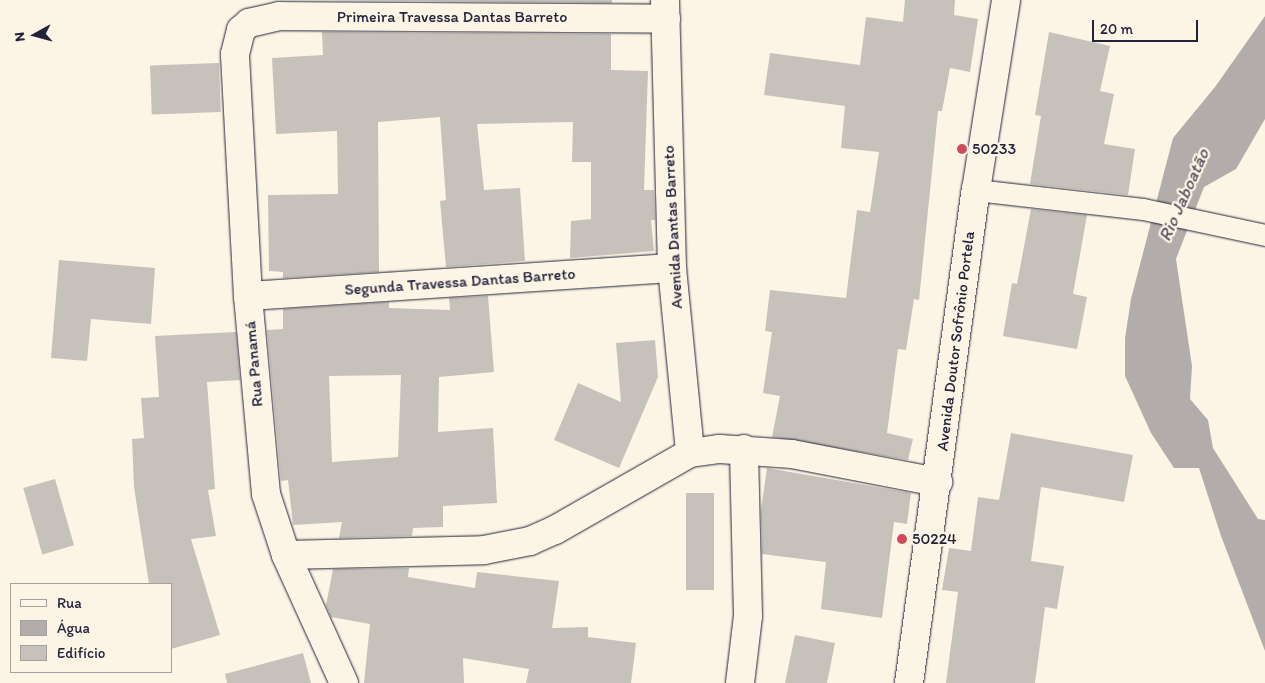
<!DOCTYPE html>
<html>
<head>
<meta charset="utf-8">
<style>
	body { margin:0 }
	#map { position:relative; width:1265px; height:683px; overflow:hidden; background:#fcf5e5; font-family:Itim,sans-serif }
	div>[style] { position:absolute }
	.water>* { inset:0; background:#b2adab }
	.building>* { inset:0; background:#c6c1bb; transform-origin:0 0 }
	.roads { filter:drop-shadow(0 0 1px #22223b) drop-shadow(0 0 1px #22223b) }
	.lane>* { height:21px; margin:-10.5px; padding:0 10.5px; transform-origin:10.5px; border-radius:10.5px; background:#fcf5e5 }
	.street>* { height:28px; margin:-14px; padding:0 14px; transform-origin:14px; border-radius:14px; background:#fcf5e5 }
	.primary>* { height:28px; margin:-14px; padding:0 14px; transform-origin:14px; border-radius:14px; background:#fcf5e5 }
	.dots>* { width:14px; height:14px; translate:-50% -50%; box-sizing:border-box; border:2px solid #fcf5e5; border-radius:50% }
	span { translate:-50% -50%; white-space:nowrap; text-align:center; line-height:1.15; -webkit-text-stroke:4.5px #fcf5e5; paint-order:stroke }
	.street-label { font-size:16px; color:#22223b }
	.poi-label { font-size:16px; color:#22223b }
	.left { translate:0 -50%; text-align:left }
	.water-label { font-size:18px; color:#545362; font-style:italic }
	.legend { position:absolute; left:10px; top:583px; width:162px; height:90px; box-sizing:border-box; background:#fcf5e5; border:1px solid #a5a1a1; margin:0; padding:6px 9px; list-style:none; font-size:15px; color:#22223b }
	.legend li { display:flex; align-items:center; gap:10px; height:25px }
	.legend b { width:25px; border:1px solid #a5a1a1 }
	.north { position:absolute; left:10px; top:10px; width:50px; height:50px; -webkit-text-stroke:4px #fcf5e5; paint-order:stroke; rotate:263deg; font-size:14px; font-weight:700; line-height:20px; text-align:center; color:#22223b }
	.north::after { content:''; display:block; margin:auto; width:18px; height:22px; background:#22223b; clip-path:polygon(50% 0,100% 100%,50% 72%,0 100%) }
	.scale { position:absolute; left:1092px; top:20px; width:106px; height:22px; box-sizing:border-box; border:2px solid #22223b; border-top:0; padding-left:6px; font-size:15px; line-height:18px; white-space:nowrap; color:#22223b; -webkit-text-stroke:4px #fcf5e5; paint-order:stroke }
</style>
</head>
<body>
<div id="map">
	<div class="water">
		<i style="clip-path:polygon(1265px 16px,1265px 119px,1236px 169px,1204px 187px,1176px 259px,1192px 366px,1190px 399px,1208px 420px,1213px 448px,1258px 519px,1265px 520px,1265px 651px,1221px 536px,1199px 468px,1174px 468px,1151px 433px,1125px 376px,1125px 338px,1131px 299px,1173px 138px,1215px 87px)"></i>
	</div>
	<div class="building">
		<i style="clip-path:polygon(321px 0,612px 0,612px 3px)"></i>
		<i style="clip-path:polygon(905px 0,955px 0,954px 15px,978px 19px,970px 72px,950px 68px,942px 111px,938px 111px,919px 300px,914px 299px,906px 350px,898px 349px,887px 433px,913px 439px,908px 460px,772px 437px,780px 396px,763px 393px,772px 332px,765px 331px,770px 290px,846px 298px,857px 210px,870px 212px,879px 152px,841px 148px,845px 106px,764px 95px,770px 53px,860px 65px,866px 17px,903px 22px)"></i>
		<i style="clip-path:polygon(322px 32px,611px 34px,611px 70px,648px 71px,644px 190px,654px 190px,655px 220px,651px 220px,654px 251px,570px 258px,571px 221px,591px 219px,591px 162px,572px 162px,573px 122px,477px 124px,484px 190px,520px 188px,525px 261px,446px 267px,440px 201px,446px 200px,440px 117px,378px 122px,379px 272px,283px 278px,283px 272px,269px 271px,268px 195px,338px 194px,337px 131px,276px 134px,272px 58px,323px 55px)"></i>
		<i style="clip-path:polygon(1049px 32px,1110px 46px,1100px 91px,1114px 94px,1104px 144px,1135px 149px,1128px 195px,1030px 184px,1041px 116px,1035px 115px)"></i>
		<i style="left:219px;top:63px;width:49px;height:69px;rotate:88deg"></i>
		<i style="clip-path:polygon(1031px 209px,1087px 215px,1073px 294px,1087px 297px,1077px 349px,1003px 336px,1012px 283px,1017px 284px)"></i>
		<i style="clip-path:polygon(59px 260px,155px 268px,151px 324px,91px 319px,87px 361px,51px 358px)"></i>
		<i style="clip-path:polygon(evenodd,488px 296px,494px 372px,439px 377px,438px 432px,493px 428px,497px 503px,443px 506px,443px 527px,413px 528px,412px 536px,339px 538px,342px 522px,293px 525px,288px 480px,281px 481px,267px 330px,283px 329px,283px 309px,389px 302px,389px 308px,450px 310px,449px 298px,488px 296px,401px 375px,398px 457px,332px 462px,329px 376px,401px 375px)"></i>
		<i style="clip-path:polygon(236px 332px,240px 380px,207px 382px,215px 489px,208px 490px,216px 536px,191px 539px,220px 635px,171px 649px,171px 584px,149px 584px,134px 487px,132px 439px,144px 438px,141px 398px,159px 397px,155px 336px)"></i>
		<i style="clip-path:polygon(655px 340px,658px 377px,619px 468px,554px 440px,578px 383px,621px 402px,616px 343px)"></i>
		<i style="clip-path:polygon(1011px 433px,1133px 455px,1124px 502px,1041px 487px,1031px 561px,1064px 566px,1057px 609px,1045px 607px,1035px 683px,946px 683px,958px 592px,942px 590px,949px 548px,971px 551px,978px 497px,999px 500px)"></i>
		<i style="clip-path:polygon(767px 468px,911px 493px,907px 524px,894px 522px,882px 618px,821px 609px,826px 562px,762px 554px,761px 510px)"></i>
		<i style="left:55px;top:479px;width:69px;height:33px;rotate:74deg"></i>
		<i style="left:686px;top:493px;width:28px;height:97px"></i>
		<i style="clip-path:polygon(409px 568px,408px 577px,475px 588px,477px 572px,559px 581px,552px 628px,588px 627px,588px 637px,636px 643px,631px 683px,526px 683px,529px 669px,463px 658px,464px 683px,364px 683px,370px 624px,331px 617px,326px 605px,333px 569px)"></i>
		<i style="clip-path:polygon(795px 635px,835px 643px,827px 683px,785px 683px)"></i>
		<i style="clip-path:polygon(303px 653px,311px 683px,227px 683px,225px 674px)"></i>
	</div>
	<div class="roads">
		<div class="lane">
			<i style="left:976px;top:190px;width:168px;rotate:6.5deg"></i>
			<i style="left:1143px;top:209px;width:125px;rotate:12deg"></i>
		</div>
		<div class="street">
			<i style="left:665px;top:1px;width:267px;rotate:88.5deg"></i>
			<i style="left:672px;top:268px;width:186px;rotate:84.4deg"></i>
			<i style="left:248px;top:296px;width:425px;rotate:-3.8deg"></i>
			<i style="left:286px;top:555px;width:198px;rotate:-1.4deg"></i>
			<i style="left:484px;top:550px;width:47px;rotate:-11.1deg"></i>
			<i style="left:530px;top:541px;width:27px;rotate:-24deg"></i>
			<i style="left:555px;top:530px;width:155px;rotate:-29.7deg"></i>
			<i style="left:690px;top:453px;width:30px;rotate:-8deg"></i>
			<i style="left:720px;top:449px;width:72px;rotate:4deg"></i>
			<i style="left:792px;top:454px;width:149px;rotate:10.9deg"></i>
			<i style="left:344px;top:683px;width:141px;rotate:-114.4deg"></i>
			<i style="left:286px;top:555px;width:64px;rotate:-108.2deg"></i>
			<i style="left:266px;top:494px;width:199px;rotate:-95.2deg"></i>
			<i style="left:248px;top:296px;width:242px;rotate:-93.1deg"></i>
			<i style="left:235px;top:54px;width:25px;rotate:-76deg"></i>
			<i style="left:241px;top:30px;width:11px;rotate:-41deg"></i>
			<i style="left:249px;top:23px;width:31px;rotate:-13deg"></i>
			<i style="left:279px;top:16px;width:387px;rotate:0.4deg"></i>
			<i style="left:740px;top:683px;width:67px;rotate:-83.2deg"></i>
			<i style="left:748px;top:616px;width:167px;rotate:-91.4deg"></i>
		</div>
		<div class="primary">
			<i style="left:909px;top:683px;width:498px;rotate:-82.3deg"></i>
			<i style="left:976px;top:190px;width:192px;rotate:-81deg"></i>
		</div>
	</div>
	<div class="dots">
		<i style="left:962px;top:149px;background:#d1495b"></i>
		<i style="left:902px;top:539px;background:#d1495b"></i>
	</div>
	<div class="street-label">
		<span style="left:452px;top:17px">Primeira Travessa Dantas Barreto</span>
		<span style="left:673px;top:227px;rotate:-93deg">Avenida Dantas Barreto</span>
		<span style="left:460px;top:282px;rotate:-4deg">Segunda Travessa Dantas Barreto</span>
		<span style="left:956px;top:341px;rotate:-83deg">Avenida Doutor Sofrônio Portela</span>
		<span style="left:254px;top:364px;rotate:-95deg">Rua Panamá</span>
	</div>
	<div class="poi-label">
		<span class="left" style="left:972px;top:149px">50233</span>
		<span class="left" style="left:912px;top:539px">50224</span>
	</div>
	<div class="water-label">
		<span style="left:1184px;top:195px;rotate:-66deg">Rio Jaboatão</span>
	</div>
	<ul class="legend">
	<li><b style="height:6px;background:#fcf5e5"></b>Rua</li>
	<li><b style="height:14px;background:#b2adab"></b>Água</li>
	<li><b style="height:14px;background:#c6c1bb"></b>Edifício</li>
	</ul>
	<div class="north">N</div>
	<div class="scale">20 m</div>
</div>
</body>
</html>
